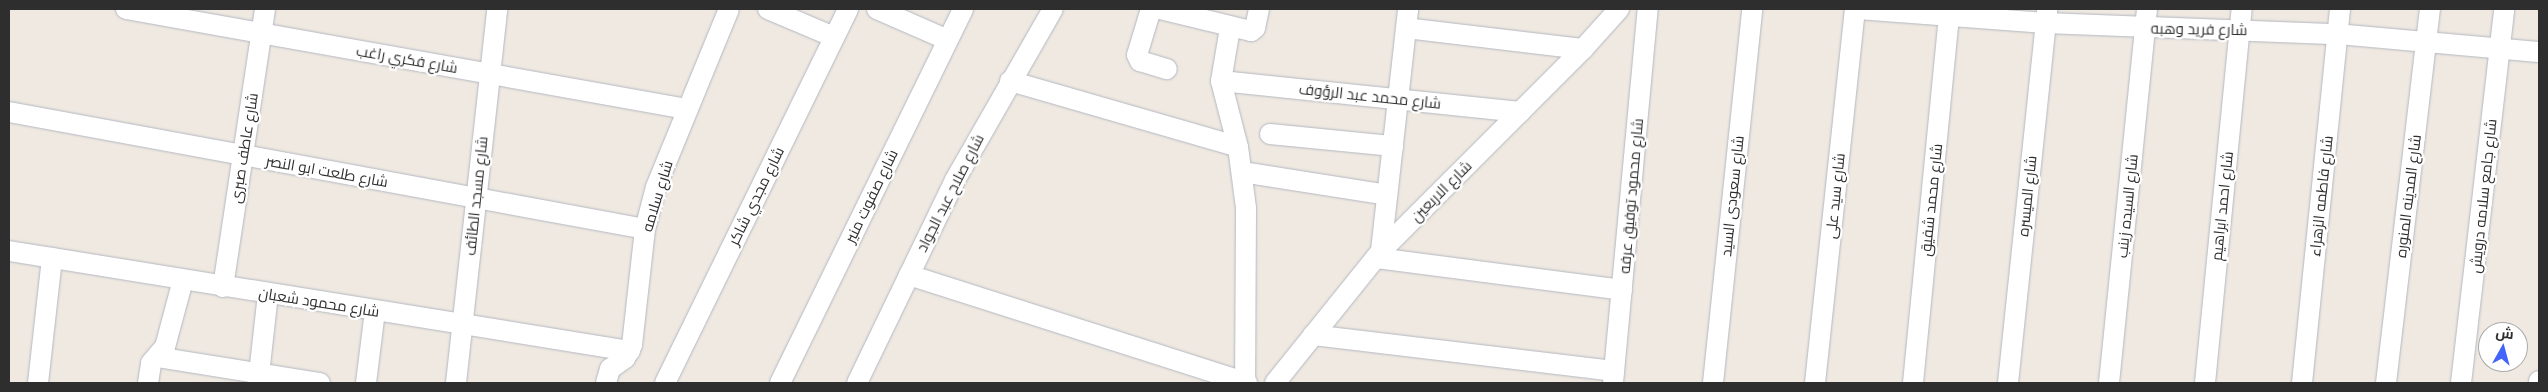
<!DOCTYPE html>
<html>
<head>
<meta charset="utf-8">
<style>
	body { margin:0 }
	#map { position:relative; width:2548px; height:392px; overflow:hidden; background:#efe9e1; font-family:"Golos Text",Cairo,sans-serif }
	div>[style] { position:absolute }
	.roads { filter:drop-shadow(0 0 1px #b4b7c1) drop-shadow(0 0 1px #b4b7c1) }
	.street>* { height:20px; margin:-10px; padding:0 10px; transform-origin:10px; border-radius:10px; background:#fff }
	span { translate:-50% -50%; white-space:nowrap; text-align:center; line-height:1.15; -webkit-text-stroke:4.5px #fff; paint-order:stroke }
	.street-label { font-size:15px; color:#2e2e2e }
	.frame { position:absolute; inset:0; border:10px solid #2e2e2e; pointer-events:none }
	.north { position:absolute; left:2478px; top:322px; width:50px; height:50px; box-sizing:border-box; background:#fff; border:1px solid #ababab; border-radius:50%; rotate:7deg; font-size:14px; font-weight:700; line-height:20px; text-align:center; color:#2e2e2e }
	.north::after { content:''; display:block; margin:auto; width:18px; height:22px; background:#4264fb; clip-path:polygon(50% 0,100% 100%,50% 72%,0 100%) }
</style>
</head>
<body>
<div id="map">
	<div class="roads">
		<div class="street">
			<i style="left:126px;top:9px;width:570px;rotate:10.11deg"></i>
			<i style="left:768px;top:9px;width:72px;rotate:23deg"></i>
			<i style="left:877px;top:9px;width:77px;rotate:23.6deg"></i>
			<i style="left:1151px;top:9px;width:48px;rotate:106.9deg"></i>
			<i style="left:1137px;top:55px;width:7px;rotate:63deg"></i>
			<i style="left:1140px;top:61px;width:28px;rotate:17deg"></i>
			<i style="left:1160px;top:9px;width:94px;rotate:13.6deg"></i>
			<i style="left:1251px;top:31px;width:5px;rotate:-37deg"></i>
			<i style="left:1255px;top:28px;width:19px;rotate:-78deg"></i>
			<i style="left:1858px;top:9px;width:188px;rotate:4.3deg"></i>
			<i style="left:2045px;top:23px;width:292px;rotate:2.2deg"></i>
			<i style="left:2337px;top:34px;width:203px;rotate:5.1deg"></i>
			<i style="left:1230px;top:28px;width:54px;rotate:99.6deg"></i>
			<i style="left:1221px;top:81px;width:68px;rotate:75.6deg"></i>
			<i style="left:1238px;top:147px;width:62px;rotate:82.5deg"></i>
			<i style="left:1246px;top:208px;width:175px;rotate:90.3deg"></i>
			<i style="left:1406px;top:28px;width:178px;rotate:6.8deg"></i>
			<i style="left:1010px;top:81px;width:237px;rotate:16.1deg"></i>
			<i style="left:1221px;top:81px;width:301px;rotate:5.9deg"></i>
			<i style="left:9px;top:112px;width:647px;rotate:10.42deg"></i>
			<i style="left:1270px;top:134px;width:124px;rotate:5.6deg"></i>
			<i style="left:1242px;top:172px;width:147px;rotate:9deg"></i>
			<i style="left:9px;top:251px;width:629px;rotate:9.15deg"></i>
			<i style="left:1381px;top:251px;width:244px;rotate:-83.6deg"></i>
			<i style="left:1377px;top:258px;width:247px;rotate:7.4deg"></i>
			<i style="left:909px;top:275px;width:355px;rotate:17.7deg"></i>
			<i style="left:223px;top:287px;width:281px;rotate:-81.4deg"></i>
			<i style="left:1313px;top:335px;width:303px;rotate:6.8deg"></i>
			<i style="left:157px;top:357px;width:165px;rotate:9.1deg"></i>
			<i style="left:38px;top:383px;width:126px;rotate:-83.6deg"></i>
			<i style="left:148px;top:383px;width:20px;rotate:-81deg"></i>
			<i style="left:151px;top:363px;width:21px;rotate:-49deg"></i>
			<i style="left:165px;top:347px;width:69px;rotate:-75deg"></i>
			<i style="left:258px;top:383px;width:90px;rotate:-83.6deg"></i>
			<i style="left:366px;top:383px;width:73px;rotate:-82.9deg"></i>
			<i style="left:456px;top:383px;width:376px;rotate:-83.7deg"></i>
			<i style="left:606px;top:383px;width:15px;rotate:-74deg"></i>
			<i style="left:610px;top:369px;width:19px;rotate:-36deg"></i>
			<i style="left:625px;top:358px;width:15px;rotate:-62deg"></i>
			<i style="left:632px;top:345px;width:117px;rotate:-83.6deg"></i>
			<i style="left:645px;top:229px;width:43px;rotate:-75.3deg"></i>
			<i style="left:656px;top:187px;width:192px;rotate:-67.7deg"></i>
			<i style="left:665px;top:383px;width:416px;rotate:-63.9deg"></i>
			<i style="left:780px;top:383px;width:416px;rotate:-63.9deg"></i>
			<i style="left:857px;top:383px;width:225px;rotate:-64.2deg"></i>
			<i style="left:955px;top:180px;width:197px;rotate:-60.2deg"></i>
			<i style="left:1275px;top:383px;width:169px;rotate:-51.2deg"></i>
			<i style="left:1381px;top:251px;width:286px;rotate:-45deg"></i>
			<i style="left:1583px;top:49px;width:54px;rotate:-48deg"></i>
			<i style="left:1613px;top:383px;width:376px;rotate:-84.7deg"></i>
			<i style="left:1713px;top:383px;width:376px;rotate:-84deg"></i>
			<i style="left:1815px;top:383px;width:376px;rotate:-83.9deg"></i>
			<i style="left:1913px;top:383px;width:376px;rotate:-84.4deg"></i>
			<i style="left:2008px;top:383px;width:376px;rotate:-84deg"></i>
			<i style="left:2109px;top:383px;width:376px;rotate:-84.2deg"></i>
			<i style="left:2205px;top:383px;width:376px;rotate:-84.4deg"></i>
			<i style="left:2302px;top:383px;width:376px;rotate:-84.2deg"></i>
			<i style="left:2386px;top:383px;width:377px;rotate:-83.3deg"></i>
			<i style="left:2461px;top:383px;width:376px;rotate:-83.4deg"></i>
			<i style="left:2539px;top:383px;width:2px;rotate:-90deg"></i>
		</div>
	</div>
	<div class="street-label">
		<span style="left:2199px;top:29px;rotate:1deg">شارع فريد وهبه</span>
		<span style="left:407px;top:59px;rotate:10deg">شارع فكري راغب</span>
		<span style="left:1370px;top:96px;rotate:6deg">شارع محمد عبد الرؤوف</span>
		<span style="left:244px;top:148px;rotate:-81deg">شارع عاطف صبرى</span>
		<span style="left:327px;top:171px;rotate:10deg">شارع طلعت ابو النصر</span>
		<span style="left:1441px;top:191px;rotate:-45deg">شارع الاربعين</span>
		<span style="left:950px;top:193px;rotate:-63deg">شارع صلاح عبد الجواد</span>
		<span style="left:476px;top:196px;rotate:-84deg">شارع مسجد الطائف</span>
		<span style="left:657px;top:196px;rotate:-73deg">شارع سلامه</span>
		<span style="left:756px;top:196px;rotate:-64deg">شارع مجدي شاكر</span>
		<span style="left:871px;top:196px;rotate:-64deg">شارع صفوت منير</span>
		<span style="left:1631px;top:196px;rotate:-85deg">شارع محمود توفيق عرفه</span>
		<span style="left:1732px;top:196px;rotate:-84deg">شارع سعودى السيد</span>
		<span style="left:1835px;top:196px;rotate:-84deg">شارع سيد على</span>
		<span style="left:2027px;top:196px;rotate:-84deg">شارع الميسره</span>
		<span style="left:2321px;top:196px;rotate:-84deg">شارع فاطمه الزهراء</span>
		<span style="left:2408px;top:196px;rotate:-83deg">شارع المدينه المنوره</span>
		<span style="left:2483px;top:196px;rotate:-84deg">شارع جامع سلامه درويش</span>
		<span style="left:1931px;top:200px;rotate:-84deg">شارع محمد شفيق</span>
		<span style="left:2127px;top:206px;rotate:-84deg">شارع السيده زينب</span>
		<span style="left:2222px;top:206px;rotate:-84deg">شارع احمد ابراهيم</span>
		<span style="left:319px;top:302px;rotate:9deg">شارع محمود شعبان</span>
	</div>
	<div class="frame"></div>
	<div class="north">ش</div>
</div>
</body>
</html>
